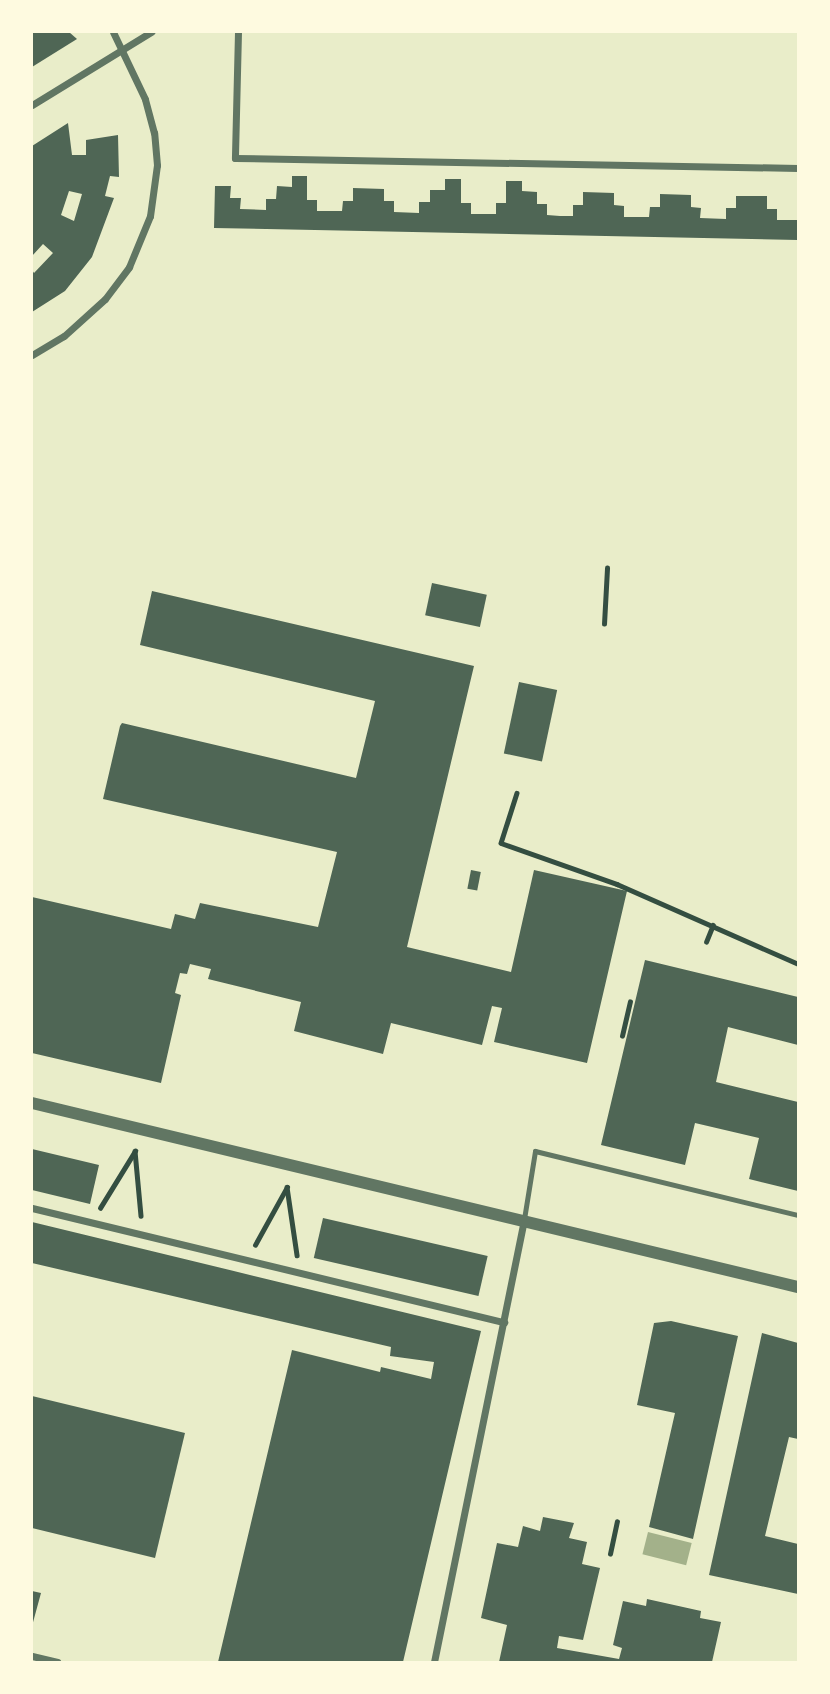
<!DOCTYPE html>
<html>
<head>
<meta charset="utf-8">
<style>
	body { margin:0 }
	#map { position:relative; width:830px; height:1694px; overflow:hidden; background:#e9edc9; font-family:Inter,sans-serif }
	div>[style] { position:absolute }
	.water>* { inset:0; background:#a3b18a; transform-origin:0 0 }
	.building>* { inset:0; background:#4f6655; transform-origin:0 0 }
	.path>* { height:4.5px; margin:-2.25px; padding:0 2.25px; transform-origin:2.25px; border-radius:2.25px; background:#344e41 }
	.service>* { height:5px; margin:-2.5px; padding:0 2.5px; transform-origin:2.5px; border-radius:2.5px; background:#617663 }
	.minor>* { height:7px; margin:-3.5px; padding:0 3.5px; transform-origin:3.5px; border-radius:3.5px; background:#617663 }
	.tertiary>* { height:12px; margin:-6px; padding:0 6px; transform-origin:6px; border-radius:6px; background:#617663 }
	span { translate:-50% -50%; white-space:nowrap; text-align:center; line-height:1.15; -webkit-text-stroke:7px #fefae0; paint-order:stroke }
	.frame { position:absolute; inset:0; border:33px solid #fefae0; pointer-events:none }
</style>
</head>
<body>
<div id="map">
	<div class="water">
		<i style="left:648px;top:1532px;width:45px;height:23px;rotate:14deg"></i>
	</div>
	<div class="building">
		<i style="clip-path:polygon(32px 32px,69px 32px,77px 39px,32px 67px)"></i>
		<i style="clip-path:polygon(evenodd,68px 123px,72px 155px,86px 155px,86px 140px,118px 135px,119px 177px,110px 176px,105px 196px,114px 198px,92px 257px,65px 291px,32px 312px,32px 270px,34px 273px,53px 253px,43px 244px,32px 256px,32px 146px,68px 123px,69px 191px,82px 194px,74px 221px,61px 215px,69px 191px)"></i>
		<i style="clip-path:polygon(292px 176px,307px 176px,307px 200px,317px 200px,317px 211px,342px 211px,343px 201px,353px 201px,353px 188px,384px 189px,384px 201px,394px 201px,394px 212px,419px 213px,419px 202px,430px 202px,430px 190px,445px 190px,445px 179px,461px 179px,461px 203px,471px 203px,471px 214px,496px 214px,496px 203px,506px 203px,506px 181px,522px 181px,522px 191px,537px 192px,537px 204px,547px 204px,547px 215px,560px 216px,573px 216px,573px 205px,583px 205px,583px 192px,614px 193px,614px 205px,624px 206px,624px 217px,649px 217px,650px 207px,660px 207px,660px 194px,691px 195px,691px 207px,701px 208px,700px 218px,726px 219px,726px 208px,736px 208px,736px 196px,767px 196px,767px 209px,777px 209px,777px 220px,798px 220px,798px 240px,214px 228px,215px 186px,231px 186px,230px 198px,241px 198px,240px 209px,266px 210px,266px 199px,276px 199px,277px 186px,292px 187px)"></i>
		<i style="left:432px;top:583px;width:56px;height:33px;rotate:12deg"></i>
		<i style="clip-path:polygon(152px 591px,474px 666px,407px 947px,511px 972px,534px 870px,627px 891px,587px 1063px,494px 1042px,502px 1008px,492px 1006px,482px 1045px,391px 1023px,383px 1054px,294px 1031px,301px 1002px,208px 979px,211px 969px,190px 964px,187px 974px,180px 973px,175px 993px,181px 995px,161px 1083px,32px 1053px,32px 897px,171px 929px,175px 914px,195px 919px,200px 903px,318px 927px,337px 852px,103px 799px,120px 726px,122px 723px,356px 778px,375px 701px,140px 645px)"></i>
		<i style="left:519px;top:682px;width:39px;height:73px;rotate:12deg"></i>
		<i style="left:471px;top:870px;width:10px;height:19px;rotate:11deg"></i>
		<i style="clip-path:polygon(645px 960px,798px 997px,798px 1045px,728px 1027px,716px 1082px,798px 1102px,798px 1191px,749px 1179px,759px 1138px,695px 1123px,685px 1165px,601px 1145px)"></i>
		<i style="clip-path:polygon(32px 1149px,99px 1165px,90px 1204px,32px 1190px)"></i>
		<i style="left:323px;top:1218px;width:169px;height:41px;rotate:13deg"></i>
		<i style="clip-path:polygon(32px 1222px,481px 1331px,403px 1662px,218px 1662px,292px 1350px,380px 1372px,381px 1367px,431px 1379px,434px 1362px,390px 1356px,391px 1347px,32px 1263px)"></i>
		<i style="clip-path:polygon(671px 1321px,738px 1336px,693px 1539px,649px 1527px,675px 1413px,637px 1405px,654px 1323px)"></i>
		<i style="clip-path:polygon(762px 1333px,798px 1343px,798px 1439px,789px 1437px,765px 1536px,798px 1544px,798px 1594px,709px 1575px)"></i>
		<i style="clip-path:polygon(32px 1396px,185px 1433px,155px 1558px,32px 1528px)"></i>
		<i style="clip-path:polygon(543px 1517px,574px 1523px,569px 1538px,587px 1542px,582px 1564px,600px 1568px,583px 1640px,559px 1636px,557px 1648px,619px 1659px,622px 1648px,613px 1645px,623px 1601px,646px 1606px,647px 1599px,701px 1611px,700px 1618px,721px 1622px,712px 1662px,499px 1662px,507px 1625px,481px 1618px,497px 1543px,518px 1547px,523px 1526px,540px 1531px)"></i>
		<i style="clip-path:polygon(32px 1591px,41px 1593px,32px 1626px)"></i>
	</div>
	<div class="path">
		<i style="left:604px;top:624px;width:56px;rotate:-86.9deg"></i>
		<i style="left:517px;top:793px;width:52px;rotate:107.7deg"></i>
		<i style="left:501px;top:843px;width:123px;rotate:19.5deg"></i>
		<i style="left:617px;top:884px;width:198px;rotate:23.8deg"></i>
		<i style="left:706px;top:942px;width:18px;rotate:-68deg"></i>
		<i style="left:622px;top:1036px;width:35px;rotate:-77deg"></i>
		<i style="left:100px;top:1208px;width:67px;rotate:-58.4deg"></i>
		<i style="left:135px;top:1151px;width:65px;rotate:84.7deg"></i>
		<i style="left:255px;top:1245px;width:66px;rotate:-61.1deg"></i>
		<i style="left:287px;top:1187px;width:69px;rotate:81.6deg"></i>
		<i style="left:610px;top:1554px;width:33px;rotate:-78deg"></i>
	</div>
	<div class="service">
		<i style="left:524px;top:1219px;width:69px;rotate:-80.8deg"></i>
		<i style="left:535px;top:1151px;width:271px;rotate:13.7deg"></i>
	</div>
	<div class="minor">
		<i style="left:238px;top:32px;width:126px;rotate:91.4deg"></i>
		<i style="left:235px;top:158px;width:563px;rotate:1.02deg"></i>
		<i style="left:32px;top:105px;width:140px;rotate:-31.5deg"></i>
		<i style="left:32px;top:355px;width:37px;rotate:-31deg"></i>
		<i style="left:64px;top:336px;width:55px;rotate:-42.1deg"></i>
		<i style="left:105px;top:299px;width:40px;rotate:-53deg"></i>
		<i style="left:129px;top:267px;width:55px;rotate:-67.6deg"></i>
		<i style="left:150px;top:216px;width:51px;rotate:-82.2deg"></i>
		<i style="left:157px;top:165px;width:32px;rotate:-95deg"></i>
		<i style="left:154px;top:133px;width:35px;rotate:-105deg"></i>
		<i style="left:145px;top:99px;width:74px;rotate:-115.5deg"></i>
		<i style="left:32px;top:1208px;width:486px;rotate:13.6deg"></i>
		<i style="left:32px;top:1656px;width:26px;rotate:13deg"></i>
		<i style="left:434px;top:1662px;width:450px;rotate:-78.5deg"></i>
	</div>
	<div class="tertiary">
		<i style="left:32px;top:1103px;width:788px;rotate:13.51deg"></i>
	</div>
	<div class="frame"></div>
</div>
</body>
</html>
